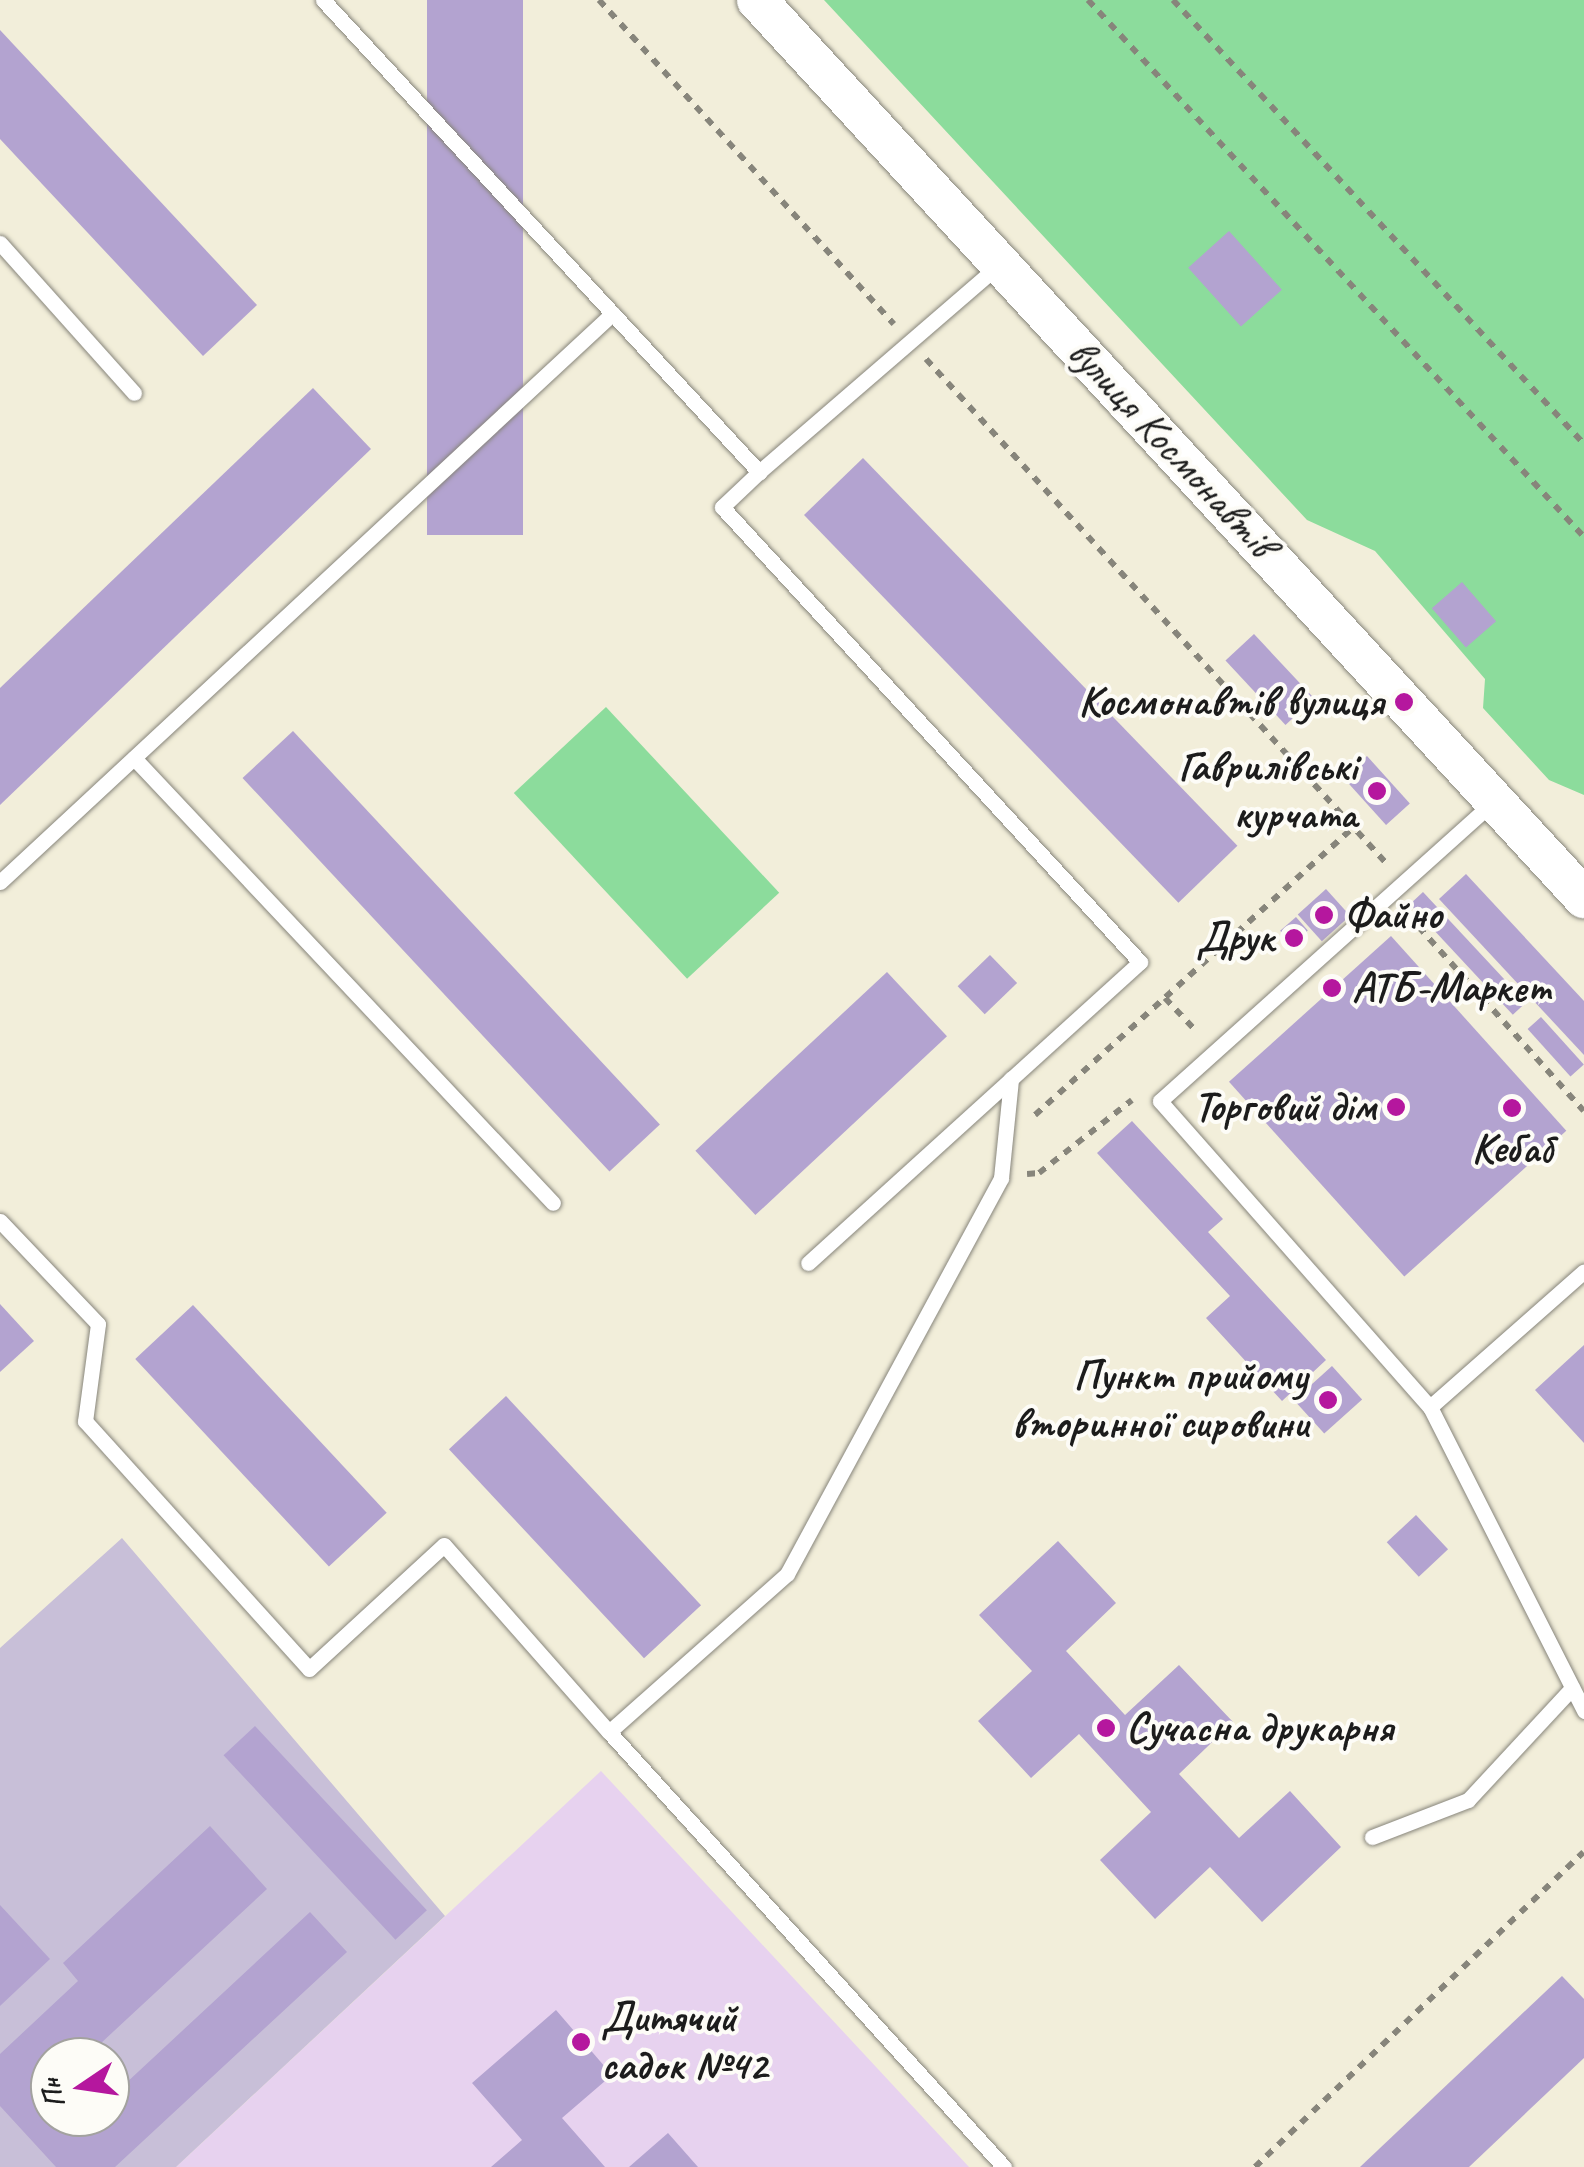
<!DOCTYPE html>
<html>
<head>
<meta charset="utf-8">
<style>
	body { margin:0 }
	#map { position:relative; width:1584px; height:2167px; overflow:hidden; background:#f2eeda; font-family:Caveat,sans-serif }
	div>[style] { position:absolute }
	.built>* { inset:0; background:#e7d2ef }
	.industrial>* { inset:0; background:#c8bfd8 }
	.green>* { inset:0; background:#8cdc9c; transform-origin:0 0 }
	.building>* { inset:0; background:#b3a3d0; transform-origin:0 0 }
	.path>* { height:6px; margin-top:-3px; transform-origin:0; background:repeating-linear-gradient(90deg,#87857b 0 8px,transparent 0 16px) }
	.roads { filter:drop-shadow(0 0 2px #87857b) drop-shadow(0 0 2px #87857b) }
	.service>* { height:15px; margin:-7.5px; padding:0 7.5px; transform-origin:7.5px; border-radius:7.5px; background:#fff }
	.tertiary>* { height:40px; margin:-20px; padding:0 20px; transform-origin:20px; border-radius:20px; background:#fff }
	.dots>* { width:28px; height:28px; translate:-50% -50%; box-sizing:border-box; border:5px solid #fdfcf7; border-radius:50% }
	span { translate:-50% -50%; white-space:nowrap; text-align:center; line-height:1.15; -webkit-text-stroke:8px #fdfcf7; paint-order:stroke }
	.street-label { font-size:42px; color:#1c1c1c }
	.poi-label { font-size:42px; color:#1c1c1c; font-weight:700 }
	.right { translate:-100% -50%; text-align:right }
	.left { translate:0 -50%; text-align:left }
	.north { position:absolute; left:30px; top:2037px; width:100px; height:100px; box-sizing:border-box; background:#fdfcf7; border:2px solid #a3a29f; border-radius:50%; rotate:257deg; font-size:28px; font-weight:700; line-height:40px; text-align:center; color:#1c1c1c }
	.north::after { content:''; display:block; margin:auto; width:35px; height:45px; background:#b5179e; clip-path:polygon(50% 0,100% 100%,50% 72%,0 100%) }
</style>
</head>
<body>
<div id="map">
	<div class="built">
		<i style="clip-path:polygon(601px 1771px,969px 2167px,176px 2167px)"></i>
	</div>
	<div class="industrial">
		<i style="clip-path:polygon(evenodd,122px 1538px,445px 1916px,176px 2167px,0 2167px,0 1648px,122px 1538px,50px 2057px,110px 2057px,110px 2117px,50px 2117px,50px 2057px)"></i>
	</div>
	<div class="green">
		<i style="clip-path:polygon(824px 0,1584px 0,1584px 795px,1549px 780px,1483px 708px,1485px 679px,1375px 551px,1307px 520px)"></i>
		<i style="left:606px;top:707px;width:254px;height:126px;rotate:47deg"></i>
	</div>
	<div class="building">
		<i style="left:427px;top:0;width:96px;height:535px"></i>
		<i style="clip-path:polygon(0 30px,257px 305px,203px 356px,0 139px)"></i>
		<i style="left:1229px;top:231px;width:79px;height:55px;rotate:48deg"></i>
		<i style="clip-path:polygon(313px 388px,371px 449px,0 805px,0 688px)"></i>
		<i style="left:863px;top:458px;width:539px;height:82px;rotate:46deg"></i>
		<i style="left:1462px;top:582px;width:52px;height:40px;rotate:49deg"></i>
		<i style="left:1254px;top:634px;width:88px;height:39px;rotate:47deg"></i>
		<i style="left:293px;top:731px;width:538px;height:69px;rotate:47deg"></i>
		<i style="left:1367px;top:756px;width:64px;height:32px;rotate:48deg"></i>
		<i style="clip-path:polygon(1466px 874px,1584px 1001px,1584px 1055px,1439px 899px)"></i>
		<i style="left:1326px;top:889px;width:36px;height:38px;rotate:48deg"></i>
		<i style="left:1423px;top:892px;width:151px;height:18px;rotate:47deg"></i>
		<i style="left:1296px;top:917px;width:18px;height:21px;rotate:49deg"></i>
		<i style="left:1391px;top:936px;width:262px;height:218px;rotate:48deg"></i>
		<i style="left:990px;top:955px;width:39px;height:45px;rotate:46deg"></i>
		<i style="left:887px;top:972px;width:88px;height:262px;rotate:47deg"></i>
		<i style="left:1541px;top:1017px;width:64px;height:18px;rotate:48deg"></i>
		<i style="clip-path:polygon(1132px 1121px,1223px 1219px,1208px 1232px,1326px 1360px,1282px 1401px,1206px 1318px,1230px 1296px,1097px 1153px)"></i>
		<i style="clip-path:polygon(0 1304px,34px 1341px,0 1372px)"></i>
		<i style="left:193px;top:1305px;width:284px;height:79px;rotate:47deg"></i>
		<i style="clip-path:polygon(1584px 1345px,1584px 1443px,1535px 1390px)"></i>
		<i style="left:1332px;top:1366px;width:45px;height:51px;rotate:48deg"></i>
		<i style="left:506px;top:1396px;width:286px;height:78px;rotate:47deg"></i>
		<i style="left:1416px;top:1515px;width:47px;height:40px;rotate:47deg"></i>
		<i style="clip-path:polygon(1058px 1541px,1116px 1603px,1066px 1651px,1125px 1715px,1179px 1665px,1233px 1722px,1179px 1774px,1239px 1838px,1290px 1791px,1341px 1847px,1262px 1922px,1210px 1867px,1155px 1919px,1100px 1860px,1151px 1812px,1079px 1734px,1031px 1778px,978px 1721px,1032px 1671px,979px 1615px)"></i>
		<i style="left:255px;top:1726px;width:252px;height:43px;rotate:47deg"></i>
		<i style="clip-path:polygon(210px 1826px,267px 1889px,86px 2057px,50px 2057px,50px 2117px,83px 2123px,110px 2117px,110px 2098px,310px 1912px,347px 1952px,115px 2167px,56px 2167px,0 2106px,0 2054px,78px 1981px,63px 1963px)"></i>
		<i style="clip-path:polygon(0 1905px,50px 1959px,0 2006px)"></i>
		<i style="clip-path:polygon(1562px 1976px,1584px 1999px,1584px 2058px,1469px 2167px,1360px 2167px)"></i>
		<i style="clip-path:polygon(556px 2010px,612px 2075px,562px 2118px,605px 2167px,491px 2167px,522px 2140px,472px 2083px)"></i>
		<i style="clip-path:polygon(668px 2133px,698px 2167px,629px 2167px)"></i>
	</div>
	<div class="path">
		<i style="left:599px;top:0;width:438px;rotate:47.7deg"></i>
		<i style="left:1088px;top:0;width:731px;rotate:47.27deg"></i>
		<i style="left:1173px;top:0;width:605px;rotate:47.21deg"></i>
		<i style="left:926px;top:359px;width:682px;rotate:47.61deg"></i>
		<i style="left:1408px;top:915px;width:263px;rotate:48.1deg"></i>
		<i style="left:1165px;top:998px;width:47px;rotate:46.7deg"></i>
		<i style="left:1035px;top:1115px;width:428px;rotate:-42.1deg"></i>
		<i style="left:1027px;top:1174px;width:12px;rotate:-5deg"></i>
		<i style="left:1039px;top:1173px;width:118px;rotate:-38.1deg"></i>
		<i style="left:1255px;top:2167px;width:455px;rotate:-43.8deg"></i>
	</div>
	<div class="roads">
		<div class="service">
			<i style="left:323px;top:0;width:643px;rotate:47.27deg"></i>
			<i style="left:759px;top:472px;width:316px;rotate:-40.8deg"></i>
			<i style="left:0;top:243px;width:201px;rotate:48.2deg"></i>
			<i style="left:759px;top:472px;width:51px;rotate:136.6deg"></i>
			<i style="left:722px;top:507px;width:618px;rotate:47.43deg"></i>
			<i style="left:1140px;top:962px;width:448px;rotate:137.8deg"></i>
			<i style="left:134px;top:758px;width:611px;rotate:46.72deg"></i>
			<i style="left:1492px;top:803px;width:446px;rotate:138.1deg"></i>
			<i style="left:1160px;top:1101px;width:408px;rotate:48.6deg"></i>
			<i style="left:1430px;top:1407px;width:205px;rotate:-41.4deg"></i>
			<i style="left:0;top:882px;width:836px;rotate:-42.87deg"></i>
			<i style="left:0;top:1221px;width:142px;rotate:46.4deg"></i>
			<i style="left:98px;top:1324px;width:98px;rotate:97.6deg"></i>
			<i style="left:85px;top:1421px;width:334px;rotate:47.9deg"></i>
			<i style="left:309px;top:1669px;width:183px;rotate:-42.6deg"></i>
			<i style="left:444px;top:1545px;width:249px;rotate:48.6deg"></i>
			<i style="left:1430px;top:1407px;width:341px;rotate:63.1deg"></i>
			<i style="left:1372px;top:1837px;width:103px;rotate:-21.1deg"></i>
			<i style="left:1468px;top:1800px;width:153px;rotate:-47.1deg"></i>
			<i style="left:1004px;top:2167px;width:588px;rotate:-132.24deg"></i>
			<i style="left:609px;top:1732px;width:238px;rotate:-41.6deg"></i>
			<i style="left:787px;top:1574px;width:450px;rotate:-61.6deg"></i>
			<i style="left:1001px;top:1178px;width:100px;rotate:-84.2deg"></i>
		</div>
		<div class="tertiary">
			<i style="left:757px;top:0;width:1221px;rotate:47.36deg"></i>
		</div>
	</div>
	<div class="dots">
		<i style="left:1404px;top:702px;background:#b5179e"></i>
		<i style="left:1377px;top:791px;background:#b5179e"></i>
		<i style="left:1324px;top:915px;background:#b5179e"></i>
		<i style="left:1294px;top:938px;background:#b5179e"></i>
		<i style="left:1332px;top:988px;background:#b5179e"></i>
		<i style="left:1396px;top:1107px;background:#b5179e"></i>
		<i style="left:1512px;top:1108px;background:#b5179e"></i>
		<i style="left:1328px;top:1400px;background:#b5179e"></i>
		<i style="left:1106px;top:1728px;background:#b5179e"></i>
		<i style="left:581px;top:2042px;background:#b5179e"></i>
	</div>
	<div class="street-label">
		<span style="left:1171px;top:448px;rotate:47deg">вулиця Космонавтів</span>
	</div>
	<div class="poi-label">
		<span class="right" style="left:1384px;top:702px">Космонавтів вулиця</span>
		<span class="right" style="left:1357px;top:791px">Гаврилівські<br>курчата</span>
		<span class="left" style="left:1344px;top:915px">Файно</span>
		<span class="right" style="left:1274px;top:938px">Друк</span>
		<span class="left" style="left:1352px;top:988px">АТБ-Маркет</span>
		<span class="right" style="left:1376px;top:1107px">Торговий дім</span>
		<span style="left:1512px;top:1149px">Кебаб</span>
		<span class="right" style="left:1308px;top:1400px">Пункт прийому<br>вторинної сировини</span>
		<span class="left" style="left:1126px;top:1728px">Сучасна друкарня</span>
		<span class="left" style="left:601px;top:2042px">Дитячий<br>садок №42</span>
	</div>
	<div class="north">Пн</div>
</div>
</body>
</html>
